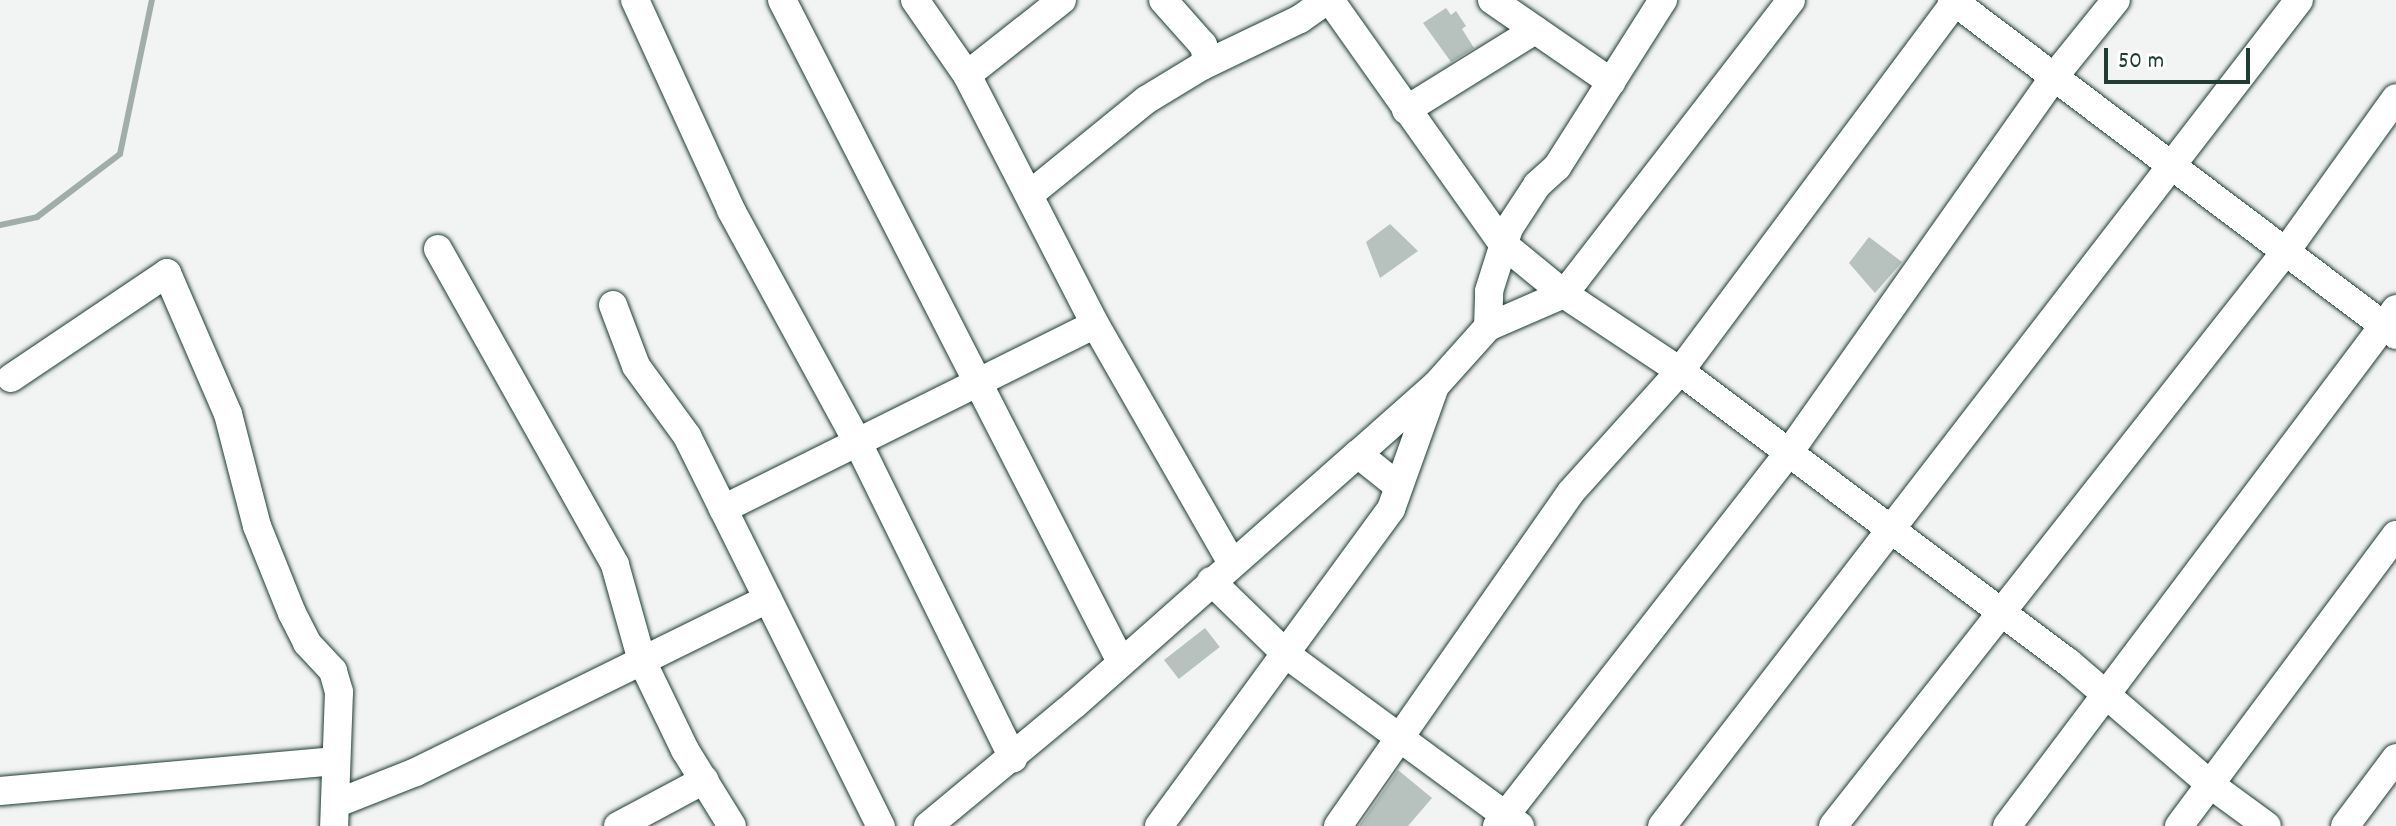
<!DOCTYPE html>
<html>
<head>
<meta charset="utf-8">
<style>
	body { margin:0 }
	#map { position:relative; width:2396px; height:826px; overflow:hidden; background:#f2f3f3; font-family:Dekko,sans-serif }
	div>[style] { position:absolute }
	.stream>* { height:6px; margin:-3px; padding:0 3px; transform-origin:3px; border-radius:3px; background:#a1adaa }
	.building>* { inset:0; background:#b7c1bd; transform-origin:0 0 }
	.roads { filter:drop-shadow(0 0 2px #1f3d34) drop-shadow(0 0 2px #1f3d34) }
	.minor>* { height:28px; margin:-14px; padding:0 14px; transform-origin:14px; border-radius:14px; background:#fff }
	span { translate:-50% -50%; white-space:nowrap; text-align:center; line-height:1.15; -webkit-text-stroke:8px #fff; paint-order:stroke }
	.scale { position:absolute; left:2104px; top:48px; width:146px; height:36px; box-sizing:border-box; border:4px solid #1f3d34; border-top:0; padding-left:10px; font-size:24px; line-height:28px; white-space:nowrap; color:#1f3d34; -webkit-text-stroke:6px #fff; paint-order:stroke }
</style>
</head>
<body>
<div id="map">
	<div class="stream">
		<i style="left:0;top:225px;width:38px;rotate:-12deg"></i>
		<i style="left:37px;top:217px;width:104px;rotate:-37.2deg"></i>
		<i style="left:120px;top:154px;width:157px;rotate:-78.3deg"></i>
	</div>
	<div class="building">
		<i style="clip-path:polygon(1446px 8px,1451px 15px,1456px 11px,1466px 26px,1462px 29px,1474px 48px,1451px 62px,1423px 23px)"></i>
		<i style="clip-path:polygon(1390px 224px,1418px 251px,1380px 278px,1366px 242px)"></i>
		<i style="clip-path:polygon(1869px 237px,1902px 262px,1875px 293px,1849px 263px)"></i>
		<i style="left:1205px;top:628px;width:24px;height:52px;rotate:52deg"></i>
		<i style="clip-path:polygon(1398px 770px,1432px 798px,1408px 826px,1359px 826px)"></i>
	</div>
	<div class="roads">
		<div class="minor">
			<i style="left:635px;top:0;width:231px;rotate:65.4deg"></i>
			<i style="left:731px;top:210px;width:261px;rotate:61.4deg"></i>
			<i style="left:856px;top:439px;width:356px;rotate:63.8deg"></i>
			<i style="left:782px;top:0;width:744px;rotate:62.88deg"></i>
			<i style="left:915px;top:0;width:91px;rotate:55.3deg"></i>
			<i style="left:967px;top:75px;width:280px;rotate:62.8deg"></i>
			<i style="left:1095px;top:324px;width:275px;rotate:60.2deg"></i>
			<i style="left:1330px;top:0;width:299px;rotate:54.7deg"></i>
			<i style="left:1503px;top:244px;width:79px;rotate:39.3deg"></i>
			<i style="left:1564px;top:294px;width:371px;rotate:-52.3deg"></i>
			<i style="left:1492px;top:0;width:145px;rotate:34.6deg"></i>
			<i style="left:1952px;top:0;width:556px;rotate:37.03deg"></i>
			<i style="left:1202px;top:66px;width:109px;rotate:-25.6deg"></i>
			<i style="left:1300px;top:19px;width:33px;rotate:-35deg"></i>
			<i style="left:967px;top:75px;width:121px;rotate:-38.3deg"></i>
			<i style="left:1406px;top:110px;width:152px;rotate:-31.8deg"></i>
			<i style="left:1029px;top:195px;width:151px;rotate:-39.1deg"></i>
			<i style="left:1146px;top:100px;width:66px;rotate:-31.3deg"></i>
			<i style="left:1202px;top:66px;width:11px;rotate:-63deg"></i>
			<i style="left:1207px;top:56px;width:12px;rotate:-110deg"></i>
			<i style="left:1203px;top:45px;width:60px;rotate:-131.6deg"></i>
			<i style="left:438px;top:249px;width:362px;rotate:60.7deg"></i>
			<i style="left:615px;top:565px;width:100px;rotate:74.3deg"></i>
			<i style="left:642px;top:661px;width:99px;rotate:64.2deg"></i>
			<i style="left:685px;top:750px;width:89px;rotate:58.3deg"></i>
			<i style="left:613px;top:305px;width:65px;rotate:69.3deg"></i>
			<i style="left:636px;top:366px;width:87px;rotate:53.9deg"></i>
			<i style="left:687px;top:436px;width:436px;rotate:63.6deg"></i>
			<i style="left:1488px;top:327px;width:36px;rotate:-88deg"></i>
			<i style="left:1489px;top:291px;width:66px;rotate:-72.4deg"></i>
			<i style="left:1509px;top:228px;width:51px;rotate:-56.9deg"></i>
			<i style="left:1537px;top:185px;width:27px;rotate:-42deg"></i>
			<i style="left:1557px;top:167px;width:198px;rotate:-57.6deg"></i>
			<i style="left:11px;top:378px;width:188px;rotate:-33.9deg"></i>
			<i style="left:167px;top:273px;width:154px;rotate:66.6deg"></i>
			<i style="left:228px;top:414px;width:116px;rotate:75.5deg"></i>
			<i style="left:257px;top:526px;width:94px;rotate:68.1deg"></i>
			<i style="left:292px;top:613px;width:34px;rotate:63deg"></i>
			<i style="left:307px;top:643px;width:38px;rotate:47deg"></i>
			<i style="left:333px;top:671px;width:22px;rotate:74deg"></i>
			<i style="left:339px;top:692px;width:134px;rotate:92.1deg"></i>
			<i style="left:1358px;top:454px;width:51px;rotate:38.7deg"></i>
			<i style="left:723px;top:509px;width:415px;rotate:-26.4deg"></i>
			<i style="left:1211px;top:581px;width:106px;rotate:44.2deg"></i>
			<i style="left:1287px;top:655px;width:289px;rotate:36.3deg"></i>
			<i style="left:0;top:791px;width:337px;rotate:-5.1deg"></i>
			<i style="left:335px;top:804px;width:87px;rotate:-21.6deg"></i>
			<i style="left:416px;top:772px;width:392px;rotate:-26.2deg"></i>
			<i style="left:618px;top:826px;width:98px;rotate:-28.1deg"></i>
			<i style="left:928px;top:826px;width:191px;rotate:-39.7deg"></i>
			<i style="left:1075px;top:704px;width:378px;rotate:-41.5deg"></i>
			<i style="left:1358px;top:454px;width:104px;rotate:-41.5deg"></i>
			<i style="left:1436px;top:385px;width:78px;rotate:-48.1deg"></i>
			<i style="left:1488px;top:327px;width:83px;rotate:-23.5deg"></i>
			<i style="left:1564px;top:294px;width:139px;rotate:33.6deg"></i>
			<i style="left:1680px;top:371px;width:485px;rotate:36.9deg"></i>
			<i style="left:2068px;top:662px;width:189px;rotate:40.7deg"></i>
			<i style="left:2211px;top:785px;width:69px;rotate:36.2deg"></i>
			<i style="left:1159px;top:826px;width:393px;rotate:-53.8deg"></i>
			<i style="left:1391px;top:509px;width:127px;rotate:-70.3deg"></i>
			<i style="left:1338px;top:826px;width:407px;rotate:-55.1deg"></i>
			<i style="left:1571px;top:492px;width:163px;rotate:-48deg"></i>
			<i style="left:1680px;top:371px;width:463px;rotate:-53.3deg"></i>
			<i style="left:1497px;top:826px;width:472px;rotate:-52deg"></i>
			<i style="left:1788px;top:454px;width:460px;rotate:-54.8deg"></i>
			<i style="left:2053px;top:78px;width:100px;rotate:-51.1deg"></i>
			<i style="left:1662px;top:826px;width:1043px;rotate:-52.36deg"></i>
			<i style="left:1833px;top:826px;width:732px;rotate:-51.77deg"></i>
			<i style="left:2286px;top:251px;width:188px;rotate:-54.3deg"></i>
			<i style="left:2007px;top:826px;width:647px;rotate:-53.04deg"></i>
			<i style="left:2179px;top:826px;width:363px;rotate:-53.3deg"></i>
			<i style="left:2345px;top:826px;width:85px;rotate:-53.1deg"></i>
		</div>
	</div>
	<div class="scale">50 m</div>
</div>
</body>
</html>
